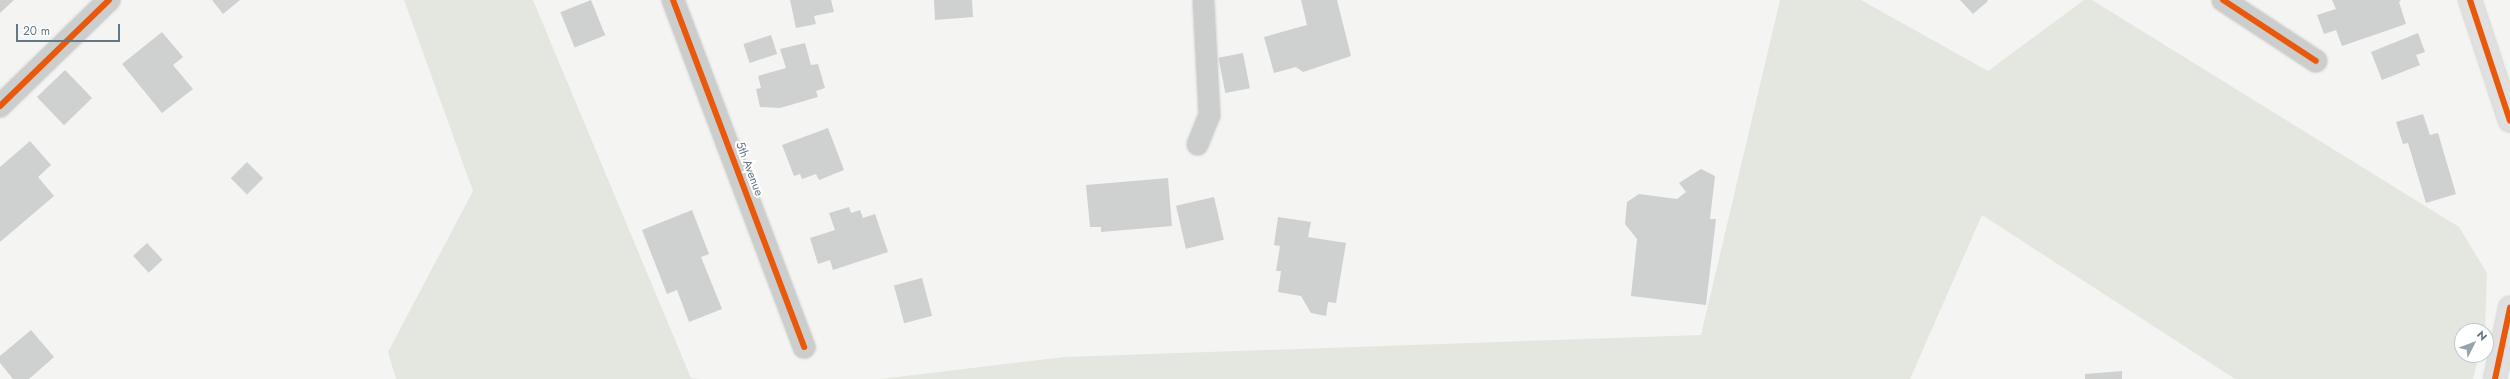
<!DOCTYPE html>
<html>
<head>
<meta charset="utf-8">
<style>
	body { margin:0 }
	#map { position:relative; width:2510px; height:379px; overflow:hidden; background:#f4f4f2; font-family:Jost,sans-serif }
	div>[style] { position:absolute }
	.green>* { inset:0; background:#e4e7e0 }
	.building>* { inset:0; background:#cfd0d0; transform-origin:0 0 }
	.roads { filter:drop-shadow(0 0 1px #d0d2d2) drop-shadow(0 0 1px #d0d2d2) }
	.lane>* { height:21px; margin:-10.5px; padding:0 10.5px; transform-origin:10.5px; border-radius:10.5px; background:#cccdcd }
	.street>* { height:22px; margin:-11px; padding:0 11px; transform-origin:11px; border-radius:11px; background:#cccdcd }
	.secondary>* { height:22px; margin:-11px; padding:0 11px; transform-origin:11px; border-radius:11px; background:#e0e0e0 }
	.cycleway>* { height:6px; margin:-3px; padding:0 3px; transform-origin:3px; border-radius:3px; background:#e8590c }
	span { translate:-50% -50%; white-space:nowrap; text-align:center; line-height:1.15; -webkit-text-stroke:4px #fff; paint-order:stroke }
	.street-label { font-size:12px; color:#627885 }
	.north { position:absolute; left:2454px; top:323px; width:40px; height:40px; box-sizing:border-box; background:#fff; border:1px solid #c0c9ce; border-radius:50%; rotate:48deg; font-size:11px; font-weight:700; line-height:16px; text-align:center; color:#627885 }
	.north::after { content:''; display:block; margin:auto; width:14px; height:18px; background:#95a3ab; clip-path:polygon(50% 0,100% 100%,50% 72%,0 100%) }
	.scale { position:absolute; left:16px; top:24px; width:104px; height:18px; box-sizing:border-box; border:2px solid #627885; border-top:0; padding-left:5px; font-size:12px; line-height:14px; white-space:nowrap; color:#627885; -webkit-text-stroke:3px #fff; paint-order:stroke }
</style>
</head>
<body>
<div id="map">
	<div class="green">
		<i style="clip-path:polygon(404px 0,533px 0,691px 378px,702px 379px,396px 379px,388px 352px,473px 191px)"></i>
		<i style="clip-path:polygon(1780px 0,1861px 0,1988px 71px,2084px 0,2092px 0,2459px 227px,2487px 273px,2485px 331px,2462px 331px,2462px 355px,2479px 355px,2473px 379px,2235px 379px,1982px 215px,1910px 379px,880px 379px,1065px 357px,1701px 335px)"></i>
	</div>
	<div class="building">
		<i style="clip-path:polygon(0 0,14px 0,0 13px)"></i>
		<i style="clip-path:polygon(212px 0,240px 0,223px 14px)"></i>
		<i style="left:591px;top:0;width:38px;height:33px;rotate:68deg"></i>
		<i style="clip-path:polygon(790px 0,831px 0,834px 12px,814px 16px,816px 24px,796px 28px)"></i>
		<i style="clip-path:polygon(934px 0,972px 0,973px 17px,935px 20px)"></i>
		<i style="clip-path:polygon(1301px 0,1337px 0,1351px 56px,1303px 72px,1296px 67px,1274px 73px,1264px 37px,1307px 25px)"></i>
		<i style="clip-path:polygon(1960px 0,1987px 0,1988px 1px,1973px 14px)"></i>
		<i style="clip-path:polygon(2332px 0,2401px 0,2399px 2px,2406px 24px,2342px 46px,2336px 30px,2324px 34px,2317px 15px,2336px 9px)"></i>
		<i style="clip-path:polygon(162px 32px,183px 57px,173px 65px,193px 89px,162px 113px,122px 64px)"></i>
		<i style="clip-path:polygon(2418px 33px,2425px 52px,2416px 55px,2420px 65px,2382px 80px,2371px 52px)"></i>
		<i style="left:771px;top:35px;width:20px;height:29px;rotate:72deg"></i>
		<i style="clip-path:polygon(805px 43px,811px 65px,818px 64px,825px 88px,816px 91px,818px 97px,780px 108px,760px 107px,756px 89px,761px 88px,758px 76px,786px 68px,780px 49px)"></i>
		<i style="left:1243px;top:53px;width:36px;height:25px;rotate:79deg"></i>
		<i style="left:65px;top:70px;width:39px;height:39px;rotate:46deg"></i>
		<i style="clip-path:polygon(2423px 114px,2430px 135px,2438px 133px,2456px 194px,2426px 203px,2408px 143px,2403px 144px,2396px 122px)"></i>
		<i style="clip-path:polygon(828px 128px,844px 170px,819px 180px,816px 174px,802px 179px,800px 174px,794px 176px,782px 145px)"></i>
		<i style="clip-path:polygon(30px 141px,51px 165px,38px 177px,54px 196px,0 242px,0 167px)"></i>
		<i style="left:247px;top:162px;width:23px;height:23px;rotate:45deg"></i>
		<i style="clip-path:polygon(1701px 169px,1715px 176px,1710px 219px,1716px 219px,1706px 305px,1631px 296px,1637px 239px,1625px 224px,1627px 202px,1639px 194px,1677px 199px,1686px 192px,1679px 183px)"></i>
		<i style="clip-path:polygon(1168px 178px,1172px 226px,1101px 232px,1101px 227px,1090px 227px,1086px 185px)"></i>
		<i style="left:1214px;top:197px;width:44px;height:39px;rotate:77deg"></i>
		<i style="clip-path:polygon(849px 207px,851px 213px,860px 210px,863px 218px,875px 214px,888px 252px,833px 270px,830px 260px,818px 264px,810px 238px,835px 230px,829px 213px)"></i>
		<i style="clip-path:polygon(692px 210px,709px 254px,701px 257px,722px 309px,689px 322px,677px 290px,667px 294px,642px 230px)"></i>
		<i style="clip-path:polygon(1278px 217px,1311px 222px,1308px 237px,1346px 243px,1336px 303px,1328px 302px,1326px 316px,1311px 313px,1301px 296px,1278px 292px,1281px 271px,1276px 271px,1280px 246px,1274px 245px)"></i>
		<i style="left:147px;top:243px;width:23px;height:19px;rotate:47deg"></i>
		<i style="left:922px;top:278px;width:39px;height:29px;rotate:75deg"></i>
		<i style="clip-path:polygon(31px 330px,54px 357px,29px 379px,13px 379px,0 363px,0 356px)"></i>
		<i style="clip-path:polygon(2122px 371px,2122px 379px,2085px 379px,2085px 374px)"></i>
	</div>
	<div class="roads">
		<div class="lane">
			<i style="left:1197px;top:144px;width:31px;rotate:-68deg"></i>
			<i style="left:1209px;top:115px;width:115px;rotate:-93deg"></i>
		</div>
		<div class="street">
			<i style="left:673px;top:0;width:371px;rotate:69.3deg"></i>
			<i style="left:2223px;top:0;width:111px;rotate:33.3deg"></i>
			<i style="left:0;top:106px;width:152px;rotate:-44.2deg"></i>
		</div>
		<div class="secondary">
			<i style="left:2470px;top:0;width:127px;rotate:71.7deg"></i>
			<i style="left:2495px;top:379px;width:73px;rotate:-78.1deg"></i>
		</div>
	</div>
	<div class="cycleway">
		<i style="left:673px;top:0;width:371px;rotate:69.3deg"></i>
		<i style="left:2223px;top:0;width:111px;rotate:33.3deg"></i>
		<i style="left:2470px;top:0;width:127px;rotate:71.7deg"></i>
		<i style="left:0;top:106px;width:152px;rotate:-44.2deg"></i>
		<i style="left:2495px;top:379px;width:73px;rotate:-78.1deg"></i>
	</div>
	<div class="street-label">
		<span style="left:749px;top:169px;rotate:69deg">5th Avenue</span>
	</div>
	<div class="north">N</div>
	<div class="scale">20 m</div>
</div>
</body>
</html>
